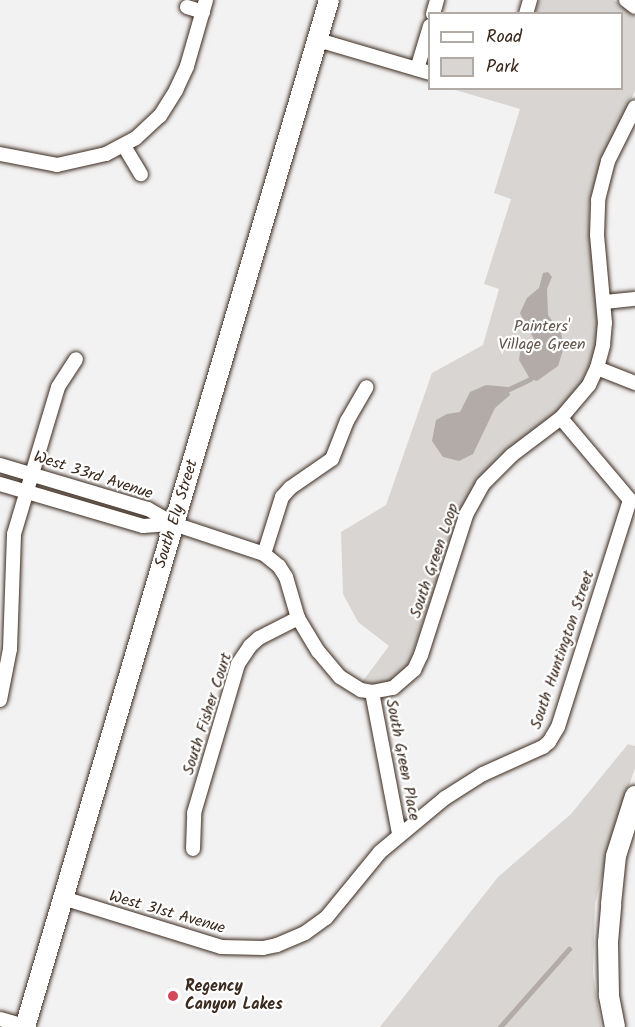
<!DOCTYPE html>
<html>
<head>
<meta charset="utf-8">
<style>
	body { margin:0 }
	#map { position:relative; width:635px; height:1027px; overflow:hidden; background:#f3f2f2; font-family:Kalam,sans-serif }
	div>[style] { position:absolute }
	.green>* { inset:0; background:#d8d5d2 }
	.water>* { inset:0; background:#b2aba7 }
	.stream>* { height:4.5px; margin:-2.25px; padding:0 2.25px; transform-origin:2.25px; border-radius:2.25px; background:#b2aba7 }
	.roads { filter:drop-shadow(0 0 2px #3b2a1e) drop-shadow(0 0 2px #3b2a1e) }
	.street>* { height:14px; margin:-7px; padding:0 7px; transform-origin:7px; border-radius:7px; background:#fff }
	.secondary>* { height:20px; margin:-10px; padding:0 10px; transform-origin:10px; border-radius:10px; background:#fff }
	.dots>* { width:16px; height:16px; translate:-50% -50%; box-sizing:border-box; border:3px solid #fff; border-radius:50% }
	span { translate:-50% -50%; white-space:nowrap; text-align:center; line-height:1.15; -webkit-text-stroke:4.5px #fff; paint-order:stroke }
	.park-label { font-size:16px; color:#62554b }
	.street-label { font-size:16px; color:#3b2a1e }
	.poi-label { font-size:16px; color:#3b2a1e; font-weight:700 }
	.left { translate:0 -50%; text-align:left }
	.legend { position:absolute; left:428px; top:12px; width:195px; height:78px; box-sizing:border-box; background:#fff; border:2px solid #b1aaa5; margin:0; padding:8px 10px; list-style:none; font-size:18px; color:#3b2a1e }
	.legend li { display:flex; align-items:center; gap:12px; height:30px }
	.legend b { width:30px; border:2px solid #b1aaa5 }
</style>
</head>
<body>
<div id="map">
	<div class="green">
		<i style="clip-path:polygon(539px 0,614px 0,635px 16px,635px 91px,601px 161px,589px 203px,589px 226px,599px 326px,597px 345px,582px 384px,571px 398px,556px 413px,498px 457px,469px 494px,460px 514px,409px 664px,392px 681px,381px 684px,362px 682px,389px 646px,358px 622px,343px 594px,341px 532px,386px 505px,432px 373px,483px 345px,499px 289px,484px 284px,511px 199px,494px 193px,520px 109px,452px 89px,622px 88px,622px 14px,535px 13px)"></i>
		<i style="clip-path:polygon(628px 744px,635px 746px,635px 768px,617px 821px,595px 903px,593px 973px,601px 1027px,380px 1027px,498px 877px,571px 814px)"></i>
	</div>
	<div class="water">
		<i style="clip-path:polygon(548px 272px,552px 277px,547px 289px,548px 315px,561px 333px,564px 347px,558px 366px,537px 381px,530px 379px,519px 360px,521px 347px,532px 345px,535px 341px,520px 313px,527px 298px,539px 288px,543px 273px)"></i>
		<i style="clip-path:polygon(486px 385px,508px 387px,510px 395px,495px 408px,473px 454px,459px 461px,443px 457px,432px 441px,436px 420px,447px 414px,460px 412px,470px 392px)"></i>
	</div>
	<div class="stream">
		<i style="left:509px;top:389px;width:23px;rotate:-25deg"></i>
		<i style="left:500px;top:1027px;width:104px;rotate:-48.5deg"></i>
	</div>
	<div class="roads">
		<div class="street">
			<i style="left:626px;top:0;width:11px;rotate:38deg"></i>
			<i style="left:187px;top:7px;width:17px;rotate:17deg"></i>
			<i style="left:433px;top:14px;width:15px;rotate:-74deg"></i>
			<i style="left:526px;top:14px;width:15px;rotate:-74deg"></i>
			<i style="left:318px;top:40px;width:117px;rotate:16.4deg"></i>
			<i style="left:417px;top:69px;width:45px;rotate:-73.2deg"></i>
			<i style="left:124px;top:146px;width:33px;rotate:59deg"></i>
			<i style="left:0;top:154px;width:58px;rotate:10.9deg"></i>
			<i style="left:57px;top:165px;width:50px;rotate:-12.7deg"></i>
			<i style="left:106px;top:154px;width:34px;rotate:-28deg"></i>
			<i style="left:136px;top:138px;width:33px;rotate:-43deg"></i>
			<i style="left:160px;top:116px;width:31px;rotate:-58deg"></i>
			<i style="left:176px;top:90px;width:26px;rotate:-65deg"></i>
			<i style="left:187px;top:66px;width:69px;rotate:-73.9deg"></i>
			<i style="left:605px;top:302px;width:30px;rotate:-6deg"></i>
			<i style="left:597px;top:368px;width:41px;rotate:21.5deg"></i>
			<i style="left:0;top:465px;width:154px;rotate:16.6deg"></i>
			<i style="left:148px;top:509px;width:30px;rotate:30deg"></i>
			<i style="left:174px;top:524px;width:95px;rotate:18.4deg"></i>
			<i style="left:264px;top:554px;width:19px;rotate:39deg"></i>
			<i style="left:279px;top:566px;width:13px;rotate:58deg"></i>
			<i style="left:286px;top:577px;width:43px;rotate:73.7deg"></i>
			<i style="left:298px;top:618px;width:39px;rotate:59deg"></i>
			<i style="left:318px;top:651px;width:34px;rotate:50deg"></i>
			<i style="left:340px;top:677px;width:25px;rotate:32deg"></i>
			<i style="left:361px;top:690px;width:11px;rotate:10deg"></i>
			<i style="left:372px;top:692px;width:21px;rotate:-11deg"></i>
			<i style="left:393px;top:688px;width:28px;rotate:-41deg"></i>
			<i style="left:414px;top:670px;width:17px;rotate:-65deg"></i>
			<i style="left:421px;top:655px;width:149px;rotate:-72.1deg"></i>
			<i style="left:467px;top:513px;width:33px;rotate:-61deg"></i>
			<i style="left:483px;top:484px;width:41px;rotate:-45deg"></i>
			<i style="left:512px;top:455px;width:61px;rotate:-37.1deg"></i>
			<i style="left:561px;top:418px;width:43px;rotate:-49.7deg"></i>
			<i style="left:589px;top:385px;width:19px;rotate:-65deg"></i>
			<i style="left:597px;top:368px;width:24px;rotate:-75deg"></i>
			<i style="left:603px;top:345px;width:22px;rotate:-85deg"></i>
			<i style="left:605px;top:323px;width:88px;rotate:-95.2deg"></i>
			<i style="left:597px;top:235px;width:35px;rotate:-88deg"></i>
			<i style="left:598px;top:200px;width:40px;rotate:-75.6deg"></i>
			<i style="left:608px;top:161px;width:60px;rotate:-63.4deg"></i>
			<i style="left:0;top:484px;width:149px;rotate:16.4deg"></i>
			<i style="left:143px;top:526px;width:31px;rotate:-4deg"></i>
			<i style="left:264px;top:554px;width:60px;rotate:-72.5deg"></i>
			<i style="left:282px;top:497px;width:12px;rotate:-48deg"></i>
			<i style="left:290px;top:488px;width:51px;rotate:-34.6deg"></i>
			<i style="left:332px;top:459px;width:41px;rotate:-68.5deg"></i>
			<i style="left:347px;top:421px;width:39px;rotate:-60deg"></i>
			<i style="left:372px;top:692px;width:145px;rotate:79.2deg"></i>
			<i style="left:0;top:700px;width:52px;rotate:-78.9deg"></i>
			<i style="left:10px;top:649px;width:115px;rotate:-88deg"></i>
			<i style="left:14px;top:534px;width:153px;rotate:-73.3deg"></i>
			<i style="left:58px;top:387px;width:33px;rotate:-57deg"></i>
			<i style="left:193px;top:849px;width:36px;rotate:-88deg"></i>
			<i style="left:194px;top:813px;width:155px;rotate:-73.5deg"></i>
			<i style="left:238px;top:664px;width:22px;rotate:-56deg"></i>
			<i style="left:250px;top:646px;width:12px;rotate:-42deg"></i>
			<i style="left:259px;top:638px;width:44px;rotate:-27.1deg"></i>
			<i style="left:63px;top:898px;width:165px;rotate:17.2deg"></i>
			<i style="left:221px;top:947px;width:42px;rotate:1.4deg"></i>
			<i style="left:263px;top:948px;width:14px;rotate:-12deg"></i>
			<i style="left:277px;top:945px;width:30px;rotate:-23deg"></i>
			<i style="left:305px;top:933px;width:26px;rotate:-36deg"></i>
			<i style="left:326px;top:918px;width:85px;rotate:-50.7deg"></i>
			<i style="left:380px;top:852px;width:85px;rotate:-39.7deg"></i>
			<i style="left:445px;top:798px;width:45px;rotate:-32.3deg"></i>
			<i style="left:483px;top:774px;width:66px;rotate:-24.2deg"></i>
			<i style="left:543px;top:747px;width:8px;rotate:-40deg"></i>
			<i style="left:549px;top:742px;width:17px;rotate:-59deg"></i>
			<i style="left:558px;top:727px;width:238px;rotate:-72.4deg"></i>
			<i style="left:630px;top:500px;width:107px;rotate:-130.1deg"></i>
			<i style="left:0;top:1019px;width:26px;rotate:16deg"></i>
		</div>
		<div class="secondary">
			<i style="left:25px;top:1027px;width:1071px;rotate:-73.51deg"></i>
			<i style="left:615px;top:1027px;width:33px;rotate:-101deg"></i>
			<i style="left:609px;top:995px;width:53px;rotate:-91.1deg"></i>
			<i style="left:608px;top:942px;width:38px;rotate:-85deg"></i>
			<i style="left:611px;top:904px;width:48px;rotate:-84.1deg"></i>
			<i style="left:616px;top:856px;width:63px;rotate:-72.4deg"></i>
		</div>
	</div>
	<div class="dots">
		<i style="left:173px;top:996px;background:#d1495b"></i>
	</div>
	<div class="park-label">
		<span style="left:542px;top:336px">Painters'<br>Village Green</span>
	</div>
	<div class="street-label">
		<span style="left:93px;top:476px;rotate:18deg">West 33rd Avenue</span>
		<span style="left:177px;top:514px;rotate:-73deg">South Ely Street</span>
		<span style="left:435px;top:561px;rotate:-71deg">South Green Loop</span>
		<span style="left:563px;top:650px;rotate:-71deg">South Huntington Street</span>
		<span style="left:208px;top:714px;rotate:-72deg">South Fisher Court</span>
		<span style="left:402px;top:760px;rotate:79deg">South Green Place</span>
		<span style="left:167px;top:913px;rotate:16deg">West 31st Avenue</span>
	</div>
	<div class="poi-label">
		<span class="left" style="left:185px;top:996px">Regency<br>Canyon Lakes</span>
	</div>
	<ul class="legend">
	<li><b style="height:8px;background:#fff"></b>Road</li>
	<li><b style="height:16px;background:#d8d5d2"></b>Park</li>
	</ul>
</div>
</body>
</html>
